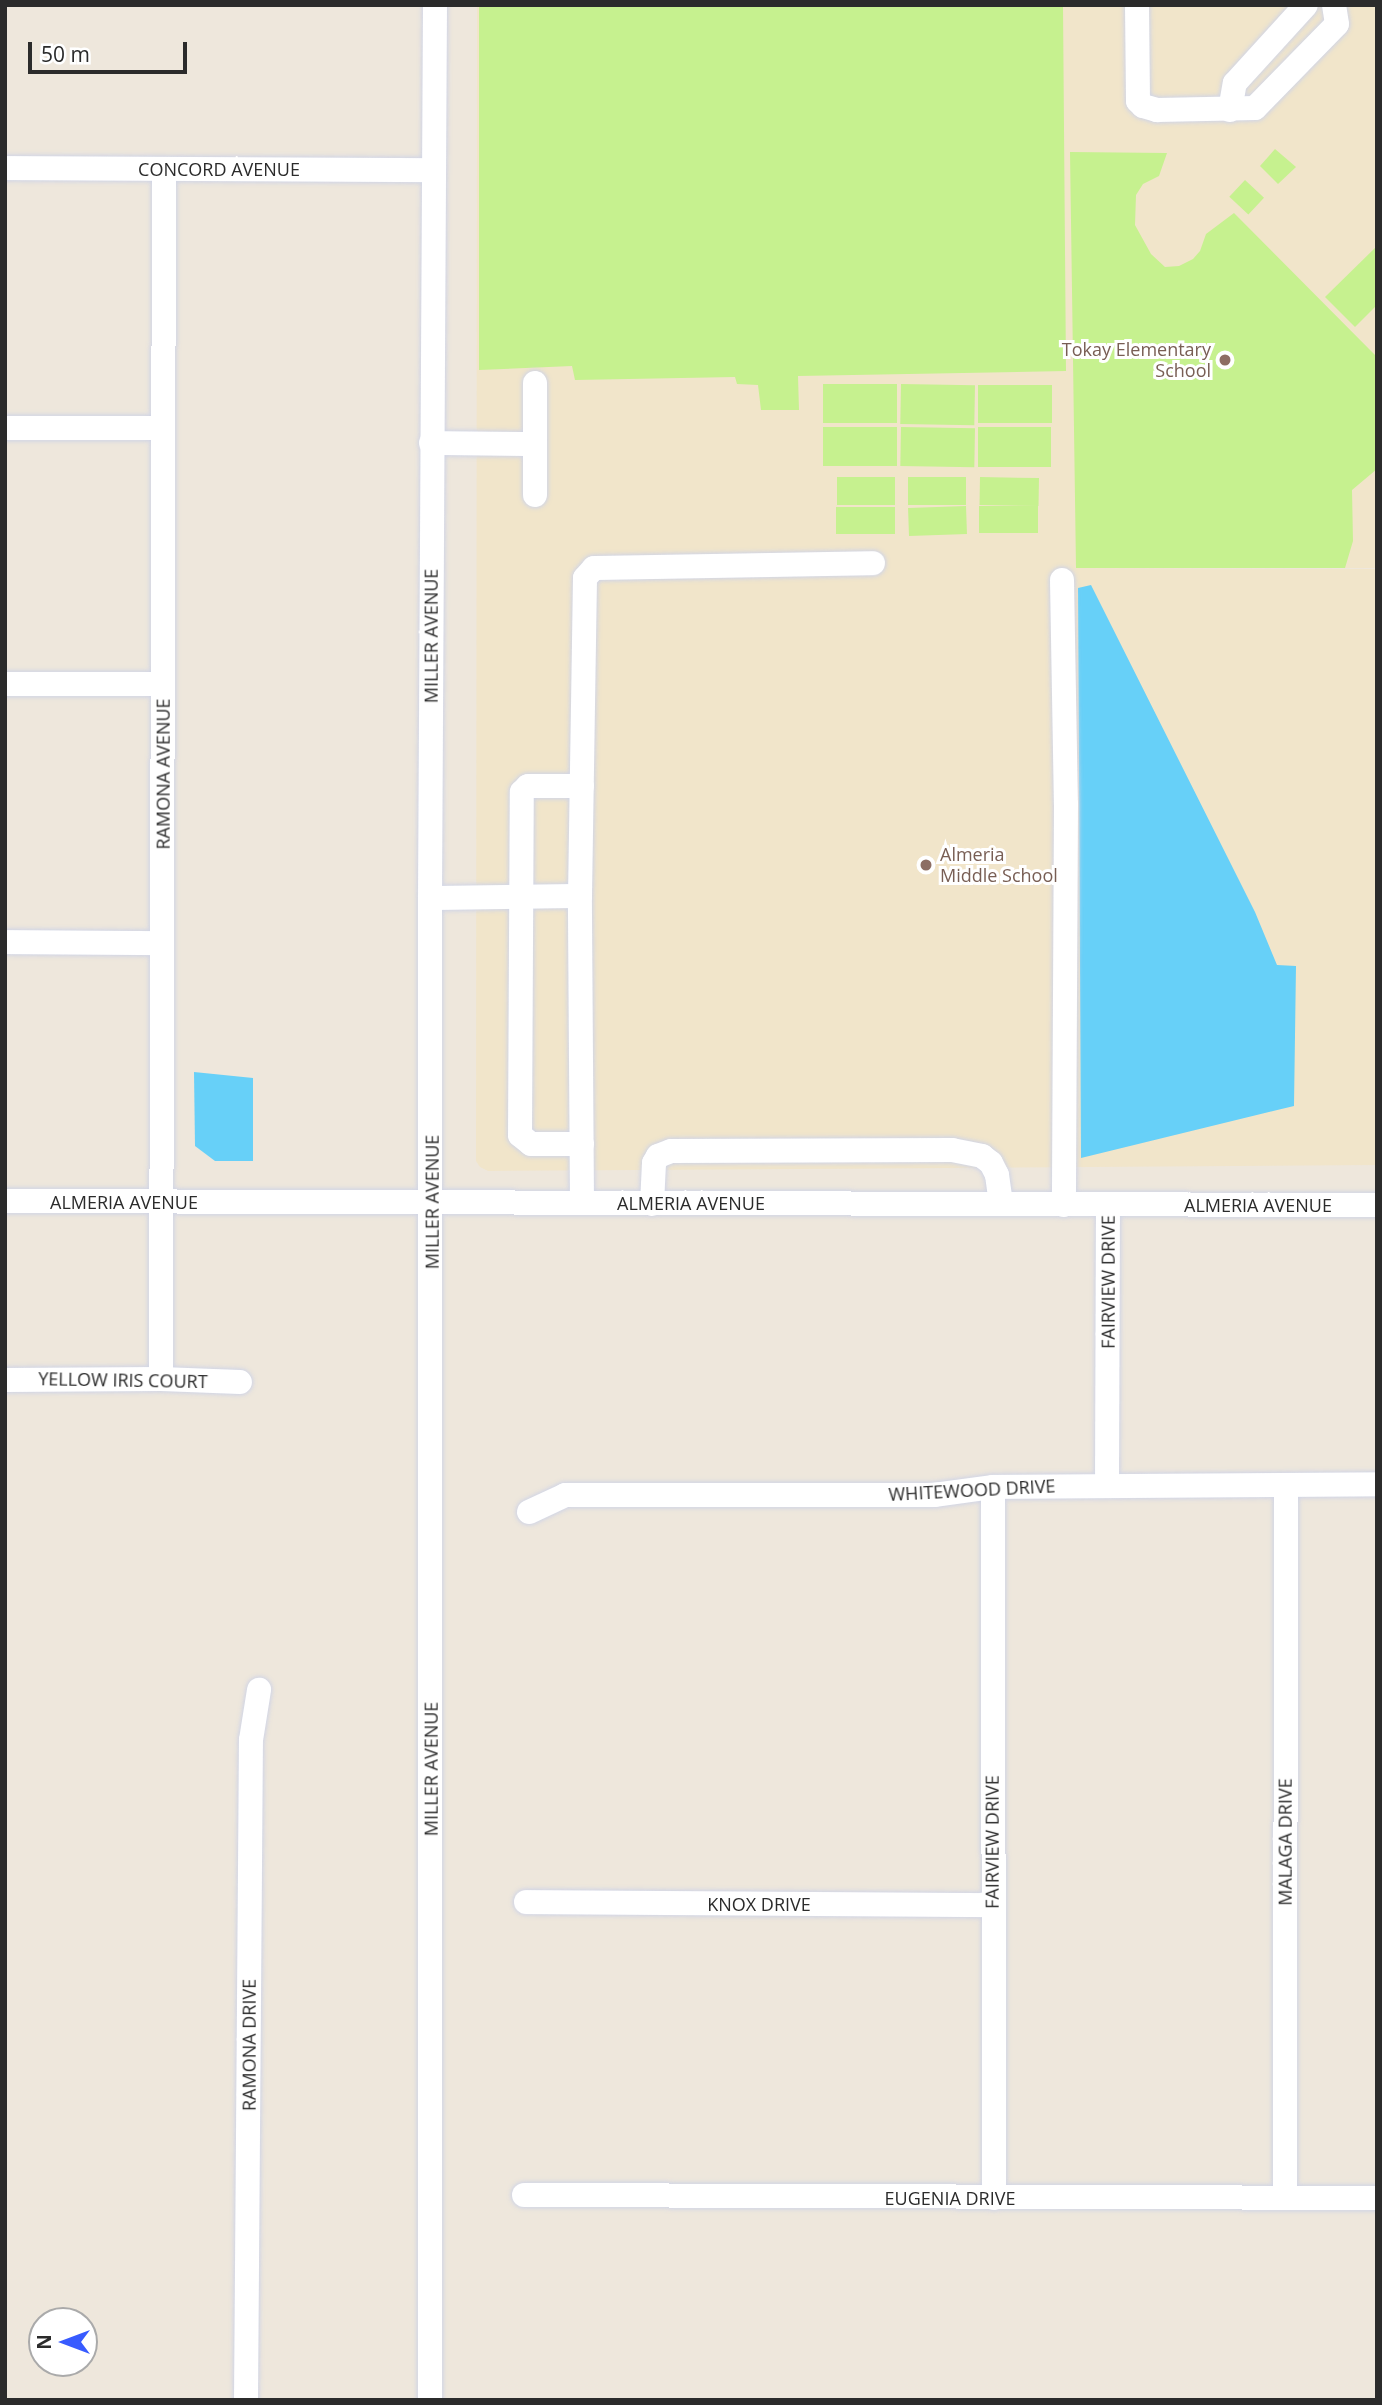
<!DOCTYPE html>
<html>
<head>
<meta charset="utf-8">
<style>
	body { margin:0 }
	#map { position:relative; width:1382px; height:2405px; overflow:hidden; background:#eee7dc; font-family:"Open Sans",sans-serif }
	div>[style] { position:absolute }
	.education>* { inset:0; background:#f1e5ca }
	.pitch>* { inset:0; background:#c6f18f; transform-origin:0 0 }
	.water>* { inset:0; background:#67d0f8 }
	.roads { filter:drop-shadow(0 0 2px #d1d5e5) drop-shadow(0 0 2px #d1d5e5) }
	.minor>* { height:24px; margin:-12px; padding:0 12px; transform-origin:12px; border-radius:12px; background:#fff }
	.dots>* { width:19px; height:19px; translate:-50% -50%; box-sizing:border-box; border:4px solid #fff; border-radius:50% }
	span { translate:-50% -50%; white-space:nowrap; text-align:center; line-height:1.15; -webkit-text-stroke:6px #fff; paint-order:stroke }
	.street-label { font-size:18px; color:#2b2b2b }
	.education-label { font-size:18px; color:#785e54 }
	.right { translate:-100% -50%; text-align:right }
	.left { translate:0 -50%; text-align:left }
	.frame { position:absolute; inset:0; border:7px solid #2b2b2b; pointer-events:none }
	.north { position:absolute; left:28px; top:2307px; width:70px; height:70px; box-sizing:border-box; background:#fff; border:2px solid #aaa; border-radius:50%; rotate:270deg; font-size:19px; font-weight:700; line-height:28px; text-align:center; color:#2b2b2b }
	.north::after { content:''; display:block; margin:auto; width:24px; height:32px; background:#385bff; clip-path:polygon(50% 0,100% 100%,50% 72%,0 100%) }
	.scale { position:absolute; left:28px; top:42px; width:159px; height:32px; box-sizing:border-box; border:4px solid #2b2b2b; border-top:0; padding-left:9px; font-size:21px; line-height:24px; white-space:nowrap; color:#2b2b2b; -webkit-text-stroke:5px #fff; paint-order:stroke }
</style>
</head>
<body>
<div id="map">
	<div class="education">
		<i style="clip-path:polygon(477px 5px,1377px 5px,1377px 568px,1075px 569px,1377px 569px,1377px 1165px,488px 1171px,480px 1167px,476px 1161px)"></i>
	</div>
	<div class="pitch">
		<i style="clip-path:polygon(479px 5px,1063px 5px,1066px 371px,798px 376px,799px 410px,761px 410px,758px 385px,737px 384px,735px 377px,575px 380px,572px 366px,479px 370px)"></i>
		<i style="clip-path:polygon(1275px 149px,1296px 167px,1278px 184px,1260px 166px)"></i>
		<i style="clip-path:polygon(1070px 152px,1167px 153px,1159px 176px,1143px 184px,1136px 195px,1135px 225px,1151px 254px,1165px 267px,1179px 266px,1193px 259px,1200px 251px,1206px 234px,1234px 213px,1377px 357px,1377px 469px,1352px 490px,1353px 541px,1345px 568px,1076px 568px)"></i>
		<i style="left:1245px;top:180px;width:26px;height:23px;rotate:43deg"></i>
		<i style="clip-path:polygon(1377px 246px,1377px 305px,1355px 327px,1325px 297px)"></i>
		<i style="left:823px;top:384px;width:74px;height:39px"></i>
		<i style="left:901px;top:384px;width:74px;height:40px;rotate:1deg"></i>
		<i style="left:978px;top:385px;width:74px;height:38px"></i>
		<i style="left:897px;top:427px;width:39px;height:74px;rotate:90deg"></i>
		<i style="left:901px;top:427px;width:74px;height:39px;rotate:1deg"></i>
		<i style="left:978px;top:427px;width:73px;height:40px"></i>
		<i style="left:837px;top:477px;width:58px;height:28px"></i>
		<i style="left:908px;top:477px;width:58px;height:28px"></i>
		<i style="left:980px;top:477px;width:59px;height:28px;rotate:1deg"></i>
		<i style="left:966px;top:506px;width:28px;height:58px;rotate:88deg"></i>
		<i style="left:979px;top:506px;width:59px;height:27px"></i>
		<i style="left:836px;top:507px;width:59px;height:27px"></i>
	</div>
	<div class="water">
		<i style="clip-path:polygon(1091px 585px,1255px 912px,1277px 965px,1296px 966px,1294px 1106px,1081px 1158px,1078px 588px)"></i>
		<i style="clip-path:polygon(194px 1072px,253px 1078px,253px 1161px,215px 1161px,195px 1146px)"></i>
	</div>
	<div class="roads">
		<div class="minor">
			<i style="left:1137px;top:5px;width:96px;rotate:89.4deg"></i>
			<i style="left:1138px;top:101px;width:7px;rotate:45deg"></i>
			<i style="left:1143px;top:106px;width:15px;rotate:16deg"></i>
			<i style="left:1157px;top:110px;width:98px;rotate:-1.2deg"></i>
			<i style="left:1255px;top:108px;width:117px;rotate:-45.7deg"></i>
			<i style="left:1337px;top:24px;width:19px;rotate:-99deg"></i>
			<i style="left:1230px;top:110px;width:27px;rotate:-80deg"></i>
			<i style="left:1235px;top:83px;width:105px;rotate:-47.7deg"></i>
			<i style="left:5px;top:168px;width:429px;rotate:0.3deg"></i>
			<i style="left:535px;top:383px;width:112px;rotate:90deg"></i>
			<i style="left:5px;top:428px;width:158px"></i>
			<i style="left:431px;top:443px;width:104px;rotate:0.6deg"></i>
			<i style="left:1062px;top:580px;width:224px;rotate:89deg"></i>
			<i style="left:1066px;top:804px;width:401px;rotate:90.3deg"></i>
			<i style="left:5px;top:684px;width:158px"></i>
			<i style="left:430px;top:898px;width:150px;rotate:-0.8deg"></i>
			<i style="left:5px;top:942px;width:157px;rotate:0.4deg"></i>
			<i style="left:582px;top:1144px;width:51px;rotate:180deg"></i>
			<i style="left:531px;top:1144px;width:14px;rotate:-141deg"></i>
			<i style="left:520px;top:1135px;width:343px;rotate:-89.7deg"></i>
			<i style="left:522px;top:792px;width:8px;rotate:-45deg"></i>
			<i style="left:528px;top:786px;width:54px"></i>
			<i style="left:5px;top:1201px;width:1372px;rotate:0.17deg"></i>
			<i style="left:582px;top:1202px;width:306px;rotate:-90.4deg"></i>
			<i style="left:580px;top:896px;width:318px;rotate:-89.1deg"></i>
			<i style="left:585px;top:578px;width:13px;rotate:-48deg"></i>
			<i style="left:594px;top:568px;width:279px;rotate:-1deg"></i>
			<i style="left:652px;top:1204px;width:41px;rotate:-87.2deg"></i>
			<i style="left:654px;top:1163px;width:8px;rotate:-60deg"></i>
			<i style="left:658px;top:1156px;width:14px;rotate:-21deg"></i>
			<i style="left:671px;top:1151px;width:281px;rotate:-0.2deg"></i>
			<i style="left:952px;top:1150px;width:31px;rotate:11deg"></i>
			<i style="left:982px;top:1156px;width:11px;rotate:38deg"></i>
			<i style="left:991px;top:1163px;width:13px;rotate:63deg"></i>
			<i style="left:997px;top:1175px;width:28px;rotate:82deg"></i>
			<i style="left:161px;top:1379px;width:1210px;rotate:-89.86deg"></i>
			<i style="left:5px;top:1380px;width:156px;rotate:-0.4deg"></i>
			<i style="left:161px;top:1379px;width:79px;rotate:2.2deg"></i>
			<i style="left:1107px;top:1484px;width:279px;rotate:-89.8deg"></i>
			<i style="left:993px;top:1487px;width:711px;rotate:89.92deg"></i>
			<i style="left:529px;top:1512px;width:40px;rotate:-25deg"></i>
			<i style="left:565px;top:1495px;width:369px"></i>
			<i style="left:934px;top:1495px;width:60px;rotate:-7.7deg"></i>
			<i style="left:993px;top:1487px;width:384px;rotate:-0.4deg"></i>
			<i style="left:526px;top:1902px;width:466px;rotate:0.4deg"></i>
			<i style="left:524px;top:2195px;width:853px;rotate:0.2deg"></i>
			<i style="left:1285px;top:2198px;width:713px;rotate:-89.92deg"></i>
			<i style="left:246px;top:2400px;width:660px;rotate:-89.57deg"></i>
			<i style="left:251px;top:1740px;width:51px;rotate:-80.9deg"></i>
			<i style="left:430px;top:2400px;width:1502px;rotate:-90deg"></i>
			<i style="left:430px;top:898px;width:893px;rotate:-89.68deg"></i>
		</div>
	</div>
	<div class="dots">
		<i style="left:1225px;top:360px;background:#8d6e63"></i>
		<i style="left:926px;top:865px;background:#8d6e63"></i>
	</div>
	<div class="street-label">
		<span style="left:219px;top:169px">CONCORD AVENUE</span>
		<span style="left:431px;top:636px;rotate:-90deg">MILLER AVENUE</span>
		<span style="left:163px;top:774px;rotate:-90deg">RAMONA AVENUE</span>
		<span style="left:124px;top:1202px">ALMERIA AVENUE</span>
		<span style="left:432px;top:1202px;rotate:-90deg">MILLER AVENUE</span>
		<span style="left:691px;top:1203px">ALMERIA AVENUE</span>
		<span style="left:1258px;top:1205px">ALMERIA AVENUE</span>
		<span style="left:1108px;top:1282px;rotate:-90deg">FAIRVIEW DRIVE</span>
		<span style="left:123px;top:1380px;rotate:1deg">YELLOW IRIS COURT</span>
		<span style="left:972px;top:1490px;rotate:-3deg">WHITEWOOD DRIVE</span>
		<span style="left:431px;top:1769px;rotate:-90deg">MILLER AVENUE</span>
		<span style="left:992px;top:1842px;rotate:-90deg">FAIRVIEW DRIVE</span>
		<span style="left:1285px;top:1842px;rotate:-90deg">MALAGA DRIVE</span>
		<span style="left:759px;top:1904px">KNOX DRIVE</span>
		<span style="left:249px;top:2045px;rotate:-90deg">RAMONA DRIVE</span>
		<span style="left:950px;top:2198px">EUGENIA DRIVE</span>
	</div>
	<div class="education-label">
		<span class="right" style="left:1211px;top:360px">Tokay Elementary<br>School</span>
		<span class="left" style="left:940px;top:865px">Almeria<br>Middle School</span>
	</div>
	<div class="frame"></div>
	<div class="north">N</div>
	<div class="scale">50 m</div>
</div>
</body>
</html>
